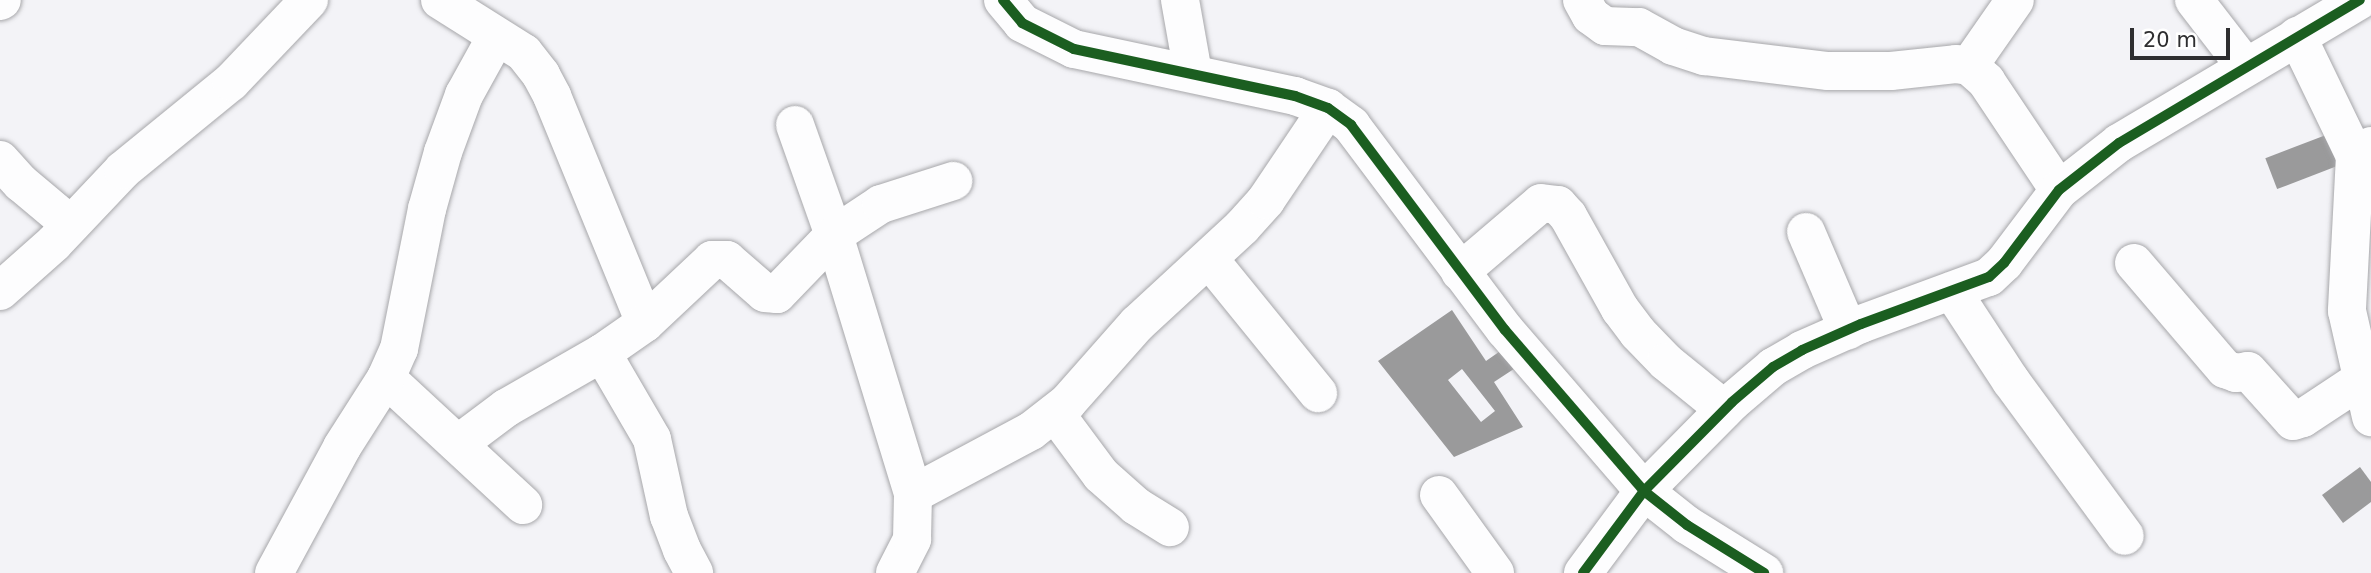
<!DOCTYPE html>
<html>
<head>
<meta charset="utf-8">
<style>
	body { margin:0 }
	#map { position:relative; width:2371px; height:573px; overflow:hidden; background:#f3f3f7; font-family:"DejaVu Sans",sans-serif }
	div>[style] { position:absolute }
	.building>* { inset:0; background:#9a9a9b; transform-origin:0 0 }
	.roads { filter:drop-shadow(0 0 2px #a7a7aa) drop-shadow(0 0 2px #a7a7aa) }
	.minor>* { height:38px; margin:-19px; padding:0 19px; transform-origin:19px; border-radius:19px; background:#fdfdfe }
	.cycleway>* { height:10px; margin:-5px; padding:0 5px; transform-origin:5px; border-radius:5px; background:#1b5e20 }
	span { translate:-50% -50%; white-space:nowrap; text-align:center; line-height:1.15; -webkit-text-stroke:7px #fff; paint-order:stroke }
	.scale { position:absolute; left:2130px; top:28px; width:100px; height:32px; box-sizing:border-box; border:4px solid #2e2e30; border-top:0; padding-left:9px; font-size:21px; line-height:24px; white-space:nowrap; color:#2e2e30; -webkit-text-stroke:5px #fff; paint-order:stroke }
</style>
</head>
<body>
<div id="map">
	<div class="building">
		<i style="left:2326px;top:135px;width:33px;height:65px;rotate:69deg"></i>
		<i style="clip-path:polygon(evenodd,1452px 310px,1486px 361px,1516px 340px,1529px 359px,1494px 382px,1523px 427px,1454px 457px,1378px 361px,1452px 310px,1462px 369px,1495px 411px,1481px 422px,1448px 380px,1462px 369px)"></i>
		<i style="clip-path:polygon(2360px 467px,2371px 482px,2371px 502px,2343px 523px,2322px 495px)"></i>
	</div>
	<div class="roads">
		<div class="minor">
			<i style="left:440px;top:0;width:99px;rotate:32.2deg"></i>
			<i style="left:524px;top:53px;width:28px;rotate:52deg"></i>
			<i style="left:541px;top:75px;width:24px;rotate:62deg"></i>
			<i style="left:552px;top:96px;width:245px;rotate:67.7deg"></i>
			<i style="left:1003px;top:0;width:30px;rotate:50deg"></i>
			<i style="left:1022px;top:23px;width:58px;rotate:26.6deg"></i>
			<i style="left:1074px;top:49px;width:226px;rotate:12deg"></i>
			<i style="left:1295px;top:96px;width:35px;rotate:20deg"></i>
			<i style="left:1328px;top:108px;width:29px;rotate:36deg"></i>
			<i style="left:1351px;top:125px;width:256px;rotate:53.1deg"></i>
			<i style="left:1505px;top:330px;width:213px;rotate:49.2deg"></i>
			<i style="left:1644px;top:491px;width:55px;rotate:38.3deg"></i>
			<i style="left:1687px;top:525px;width:91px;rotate:31.9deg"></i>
			<i style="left:1180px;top:0;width:74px;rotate:79.9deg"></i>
			<i style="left:1582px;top:0;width:18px;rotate:61deg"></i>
			<i style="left:1591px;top:16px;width:17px;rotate:36deg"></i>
			<i style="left:1605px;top:26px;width:34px;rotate:2deg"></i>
			<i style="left:1639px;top:27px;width:39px;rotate:29deg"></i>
			<i style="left:1673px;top:46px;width:33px;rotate:18deg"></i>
			<i style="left:1704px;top:56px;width:125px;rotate:6.9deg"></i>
			<i style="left:1828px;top:71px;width:63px"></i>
			<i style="left:1891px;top:71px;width:65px;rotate:-6.1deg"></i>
			<i style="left:1956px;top:64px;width:13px;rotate:9deg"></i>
			<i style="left:1969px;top:66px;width:23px;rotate:41deg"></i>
			<i style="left:1986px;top:81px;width:131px;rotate:56.2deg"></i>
			<i style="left:2194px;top:0;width:83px;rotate:52.3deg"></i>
			<i style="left:0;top:1px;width:2px;rotate:-27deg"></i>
			<i style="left:2297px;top:36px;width:133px;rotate:64.2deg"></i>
			<i style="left:1969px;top:66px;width:80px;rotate:-55.1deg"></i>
			<i style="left:795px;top:125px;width:117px;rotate:70.5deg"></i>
			<i style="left:834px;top:235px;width:271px;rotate:73deg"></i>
			<i style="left:2371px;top:146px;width:19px;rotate:148deg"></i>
			<i style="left:2355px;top:156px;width:155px;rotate:93deg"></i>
			<i style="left:2347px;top:311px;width:109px;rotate:77.2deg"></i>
			<i style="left:0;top:160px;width:31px;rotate:48deg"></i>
			<i style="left:21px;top:183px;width:65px;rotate:40deg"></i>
			<i style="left:1806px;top:232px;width:107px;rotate:66.8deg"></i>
			<i style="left:1209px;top:259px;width:173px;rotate:50.9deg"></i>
			<i style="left:2134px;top:263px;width:140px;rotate:49.4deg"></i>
			<i style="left:2225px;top:369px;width:12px;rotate:20deg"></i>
			<i style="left:2236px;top:373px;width:12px;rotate:-9deg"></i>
			<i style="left:2248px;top:371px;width:67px;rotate:48deg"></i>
			<i style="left:2293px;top:421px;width:10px;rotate:-17deg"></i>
			<i style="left:2303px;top:418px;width:71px;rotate:-33.5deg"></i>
			<i style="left:1460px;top:272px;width:106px;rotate:-40.4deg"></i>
			<i style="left:1541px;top:203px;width:17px;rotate:7deg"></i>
			<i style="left:1558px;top:205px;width:15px;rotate:48deg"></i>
			<i style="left:1568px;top:216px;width:107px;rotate:60.8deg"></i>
			<i style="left:1620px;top:309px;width:30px;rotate:53deg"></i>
			<i style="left:1638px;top:333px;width:40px;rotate:46deg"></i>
			<i style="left:1666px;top:362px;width:75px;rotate:39deg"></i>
			<i style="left:0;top:291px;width:72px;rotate:-41.6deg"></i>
			<i style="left:54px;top:243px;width:100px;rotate:-46.6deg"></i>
			<i style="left:123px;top:170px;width:139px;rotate:-39.2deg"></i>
			<i style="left:231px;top:82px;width:113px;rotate:-46.4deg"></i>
			<i style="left:1952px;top:291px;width:108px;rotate:56.8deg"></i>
			<i style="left:2011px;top:381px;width:192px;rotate:53.7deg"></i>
			<i style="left:602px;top:353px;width:99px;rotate:59.8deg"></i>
			<i style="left:652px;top:439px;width:79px;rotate:77.6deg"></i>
			<i style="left:669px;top:516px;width:36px;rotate:69deg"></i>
			<i style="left:682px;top:550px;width:26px;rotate:62deg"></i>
			<i style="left:386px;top:378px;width:187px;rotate:42.8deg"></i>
			<i style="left:1055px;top:413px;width:77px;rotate:53.4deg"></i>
			<i style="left:1101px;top:475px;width:47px;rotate:41.5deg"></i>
			<i style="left:1136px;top:506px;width:40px;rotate:32deg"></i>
			<i style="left:458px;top:444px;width:60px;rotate:-36.9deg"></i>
			<i style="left:506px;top:408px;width:111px;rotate:-29.8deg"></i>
			<i style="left:602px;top:353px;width:52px;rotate:-34.9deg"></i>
			<i style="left:645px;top:323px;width:92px;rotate:-43.2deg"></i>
			<i style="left:712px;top:260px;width:15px"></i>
			<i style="left:727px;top:260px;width:50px;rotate:41deg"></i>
			<i style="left:765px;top:293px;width:12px;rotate:5deg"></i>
			<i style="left:777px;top:294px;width:82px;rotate:-46deg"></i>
			<i style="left:834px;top:235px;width:56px;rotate:-33.4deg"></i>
			<i style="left:881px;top:204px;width:76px;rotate:-17.7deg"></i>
			<i style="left:1439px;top:495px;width:96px;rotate:54.3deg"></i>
			<i style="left:274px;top:573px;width:143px;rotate:-61.6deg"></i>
			<i style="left:342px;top:447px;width:82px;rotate:-57.5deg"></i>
			<i style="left:386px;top:378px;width:32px;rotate:-66deg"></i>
			<i style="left:399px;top:349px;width:143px;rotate:-78.7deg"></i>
			<i style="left:427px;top:209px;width:59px;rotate:-74.3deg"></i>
			<i style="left:443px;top:152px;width:61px;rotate:-69.8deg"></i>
			<i style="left:464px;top:95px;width:66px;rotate:-61.1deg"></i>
			<i style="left:895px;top:573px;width:38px;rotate:-63deg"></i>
			<i style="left:912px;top:539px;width:45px;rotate:-88.7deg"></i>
			<i style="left:913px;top:494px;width:134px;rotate:-28.1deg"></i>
			<i style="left:1031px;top:431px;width:46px;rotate:-37.9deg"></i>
			<i style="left:1067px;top:403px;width:106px;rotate:-48.5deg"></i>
			<i style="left:1137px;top:324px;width:143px;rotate:-42.7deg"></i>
			<i style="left:1242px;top:227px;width:36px;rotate:-48deg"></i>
			<i style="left:1266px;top:200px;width:111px;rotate:-56deg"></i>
			<i style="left:1583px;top:573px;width:102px;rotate:-53.4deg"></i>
			<i style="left:1644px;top:491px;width:125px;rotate:-45.3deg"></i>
			<i style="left:1732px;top:402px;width:54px;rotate:-40.5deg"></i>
			<i style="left:1773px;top:367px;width:34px;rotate:-30deg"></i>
			<i style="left:1802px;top:350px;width:64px;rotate:-23.8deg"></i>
			<i style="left:1861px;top:324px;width:136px;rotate:-20.2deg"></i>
			<i style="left:1989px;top:277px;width:21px;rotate:-43deg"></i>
			<i style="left:2004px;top:263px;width:91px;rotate:-53deg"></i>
			<i style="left:2059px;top:190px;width:76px;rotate:-38.1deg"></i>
			<i style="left:2119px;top:143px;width:280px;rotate:-30.7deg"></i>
		</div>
	</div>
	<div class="cycleway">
		<i style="left:1003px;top:0;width:30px;rotate:50deg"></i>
		<i style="left:1022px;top:23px;width:58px;rotate:26.6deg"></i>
		<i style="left:1074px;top:49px;width:226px;rotate:12deg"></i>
		<i style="left:1295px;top:96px;width:35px;rotate:20deg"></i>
		<i style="left:1328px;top:108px;width:29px;rotate:36deg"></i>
		<i style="left:1351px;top:125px;width:256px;rotate:53.1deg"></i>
		<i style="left:1505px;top:330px;width:213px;rotate:49.2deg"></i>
		<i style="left:1644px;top:491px;width:55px;rotate:38.3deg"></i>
		<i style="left:1687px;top:525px;width:91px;rotate:31.9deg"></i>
		<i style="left:1583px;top:573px;width:102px;rotate:-53.4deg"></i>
		<i style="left:1644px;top:491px;width:125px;rotate:-45.3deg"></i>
		<i style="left:1732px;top:402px;width:54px;rotate:-40.5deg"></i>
		<i style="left:1773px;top:367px;width:34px;rotate:-30deg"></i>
		<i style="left:1802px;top:350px;width:64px;rotate:-23.8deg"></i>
		<i style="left:1861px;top:324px;width:136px;rotate:-20.2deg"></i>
		<i style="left:1989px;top:277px;width:21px;rotate:-43deg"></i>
		<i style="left:2004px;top:263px;width:91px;rotate:-53deg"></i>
		<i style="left:2059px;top:190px;width:76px;rotate:-38.1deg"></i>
		<i style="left:2119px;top:143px;width:280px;rotate:-30.7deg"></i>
	</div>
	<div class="scale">20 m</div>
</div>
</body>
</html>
